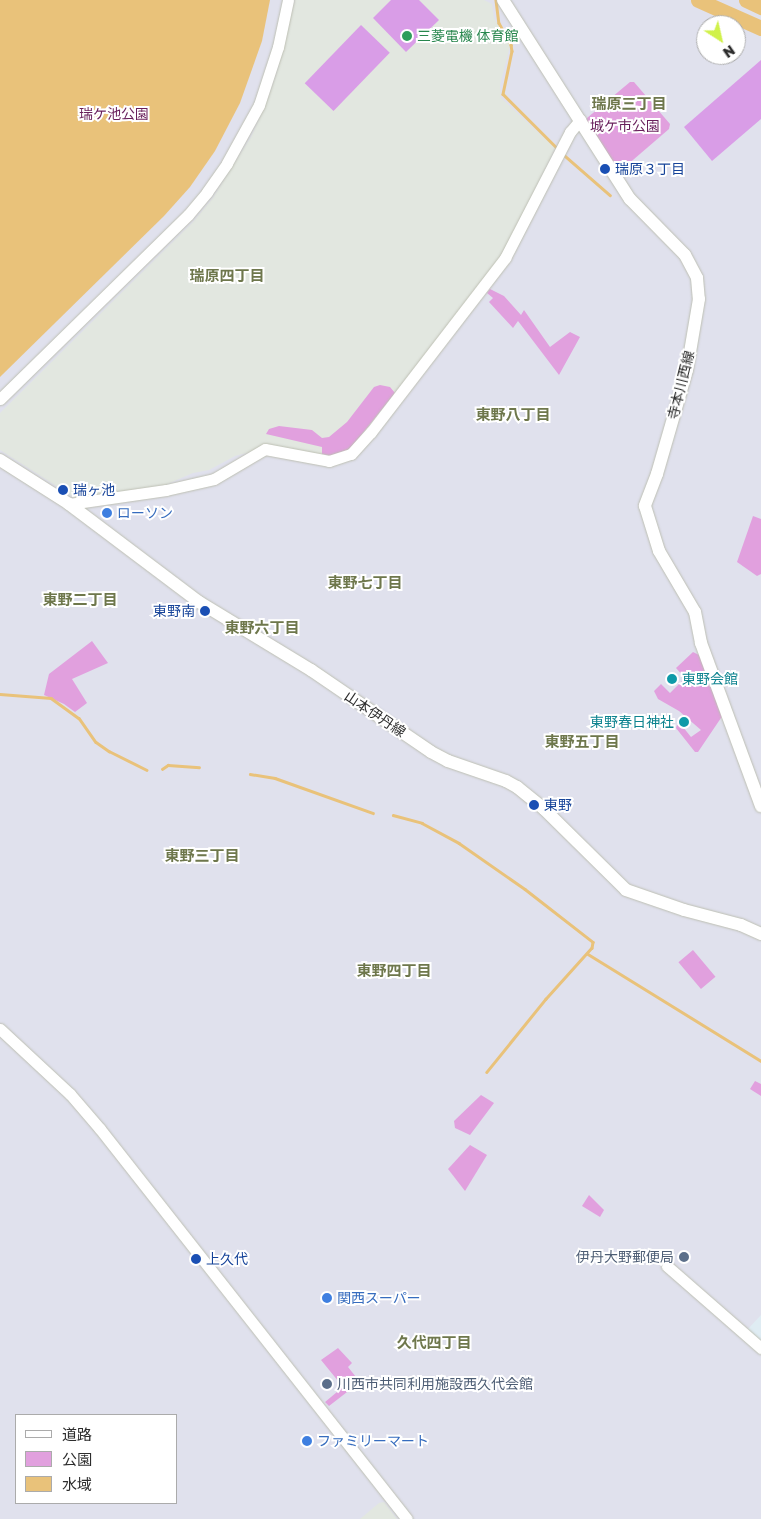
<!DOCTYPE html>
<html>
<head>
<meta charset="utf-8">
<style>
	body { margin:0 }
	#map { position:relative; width:761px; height:1519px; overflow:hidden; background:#e0e1ed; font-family:"Golos Text","Noto Sans JP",sans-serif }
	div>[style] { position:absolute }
	.industrial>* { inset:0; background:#e2e7e0 }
	.medical>* { inset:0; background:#dfecf3 }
	.green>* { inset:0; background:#e1a0de; transform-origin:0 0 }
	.pitch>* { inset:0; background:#d99de7; transform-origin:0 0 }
	.water>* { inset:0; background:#e9c27a }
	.stream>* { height:2.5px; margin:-1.25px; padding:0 1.25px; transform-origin:1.25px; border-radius:1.25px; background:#e9c27a }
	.river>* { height:15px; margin:-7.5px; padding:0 7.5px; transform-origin:7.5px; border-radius:7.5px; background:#e9c27a }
	.roads { filter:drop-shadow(0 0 1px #bdbfb3) drop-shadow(0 0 1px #bdbfb3) }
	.tertiary>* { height:11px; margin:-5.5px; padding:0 5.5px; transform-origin:5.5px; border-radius:5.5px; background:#fff }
	.secondary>* { height:12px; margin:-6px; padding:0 6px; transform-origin:6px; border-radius:6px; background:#fff }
	.dots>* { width:14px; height:14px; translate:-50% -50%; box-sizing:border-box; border:2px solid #fff; border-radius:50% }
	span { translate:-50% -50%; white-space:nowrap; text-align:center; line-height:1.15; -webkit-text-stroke:4px #fff; paint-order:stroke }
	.leisure-label { font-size:14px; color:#27864d }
	.left { translate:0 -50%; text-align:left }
	.park-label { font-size:14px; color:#681f5b }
	.transit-label { font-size:14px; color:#164399 }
	.right { translate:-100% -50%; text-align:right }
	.street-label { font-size:14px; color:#2d2d2d }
	.shop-label { font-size:14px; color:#366cbe }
	.culture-label { font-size:14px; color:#0d838f }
	.service-label { font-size:14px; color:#4e5e75 }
	.neighbourhood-label { font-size:15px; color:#6e774c; font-weight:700 }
	.legend { position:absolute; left:15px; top:1414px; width:162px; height:90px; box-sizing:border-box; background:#fff; border:1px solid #ababab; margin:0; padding:6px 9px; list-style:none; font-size:15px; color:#2d2d2d }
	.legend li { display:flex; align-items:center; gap:10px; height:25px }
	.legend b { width:25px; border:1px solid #ababab }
	.north { position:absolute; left:696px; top:15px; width:50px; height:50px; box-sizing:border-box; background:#fff; border:1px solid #ababab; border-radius:50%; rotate:145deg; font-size:14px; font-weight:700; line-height:20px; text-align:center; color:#2d2d2d }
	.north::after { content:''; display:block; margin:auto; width:18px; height:22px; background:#d0f14a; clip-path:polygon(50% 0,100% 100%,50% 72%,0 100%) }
</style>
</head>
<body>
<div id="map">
	<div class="industrial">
		<i style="clip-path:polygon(295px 0,484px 0,492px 4px,494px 18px,510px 46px,500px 85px,501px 98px,555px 148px,502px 256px,366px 430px,340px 455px,254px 451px,235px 456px,209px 470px,193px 473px,165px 485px,75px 498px,0 450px,0 413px,193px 222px,213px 198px,251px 137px,265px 107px,277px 73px)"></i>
		<i style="clip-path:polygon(384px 1502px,397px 1519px,360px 1519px,379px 1503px)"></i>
	</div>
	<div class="medical">
		<i style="clip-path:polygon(761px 1315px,761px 1342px,747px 1330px)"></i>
	</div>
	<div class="green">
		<i style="clip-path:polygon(630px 82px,634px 82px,670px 124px,669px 129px,619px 172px,586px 127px,587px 118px)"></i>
		<i style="clip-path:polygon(490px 289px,504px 296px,521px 315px,524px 310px,550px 347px,570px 332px,580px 337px,559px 375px,518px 321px,513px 328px,489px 302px,493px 298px,487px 293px)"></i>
		<i style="clip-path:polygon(380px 385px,390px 387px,395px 393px,350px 449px,330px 456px,322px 454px,322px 447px,266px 434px,269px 429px,279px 426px,312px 430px,322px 438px,329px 437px,347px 422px,374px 387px)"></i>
		<i style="clip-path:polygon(753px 516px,761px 519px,761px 574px,757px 576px,737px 562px)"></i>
		<i style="clip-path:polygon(92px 641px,108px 663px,72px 679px,87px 703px,75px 712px,64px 704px,44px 695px,49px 674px)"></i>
		<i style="clip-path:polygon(693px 652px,701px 656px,725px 712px,698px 752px,695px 752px,676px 728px,677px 725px,683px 727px,691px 737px,701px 730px,679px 711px,658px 699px,654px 691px,661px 684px,670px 693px,685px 678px,676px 668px)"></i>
		<i style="left:693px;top:950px;width:35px;height:19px;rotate:50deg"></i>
		<i style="clip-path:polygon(755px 1081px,761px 1084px,761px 1096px,750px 1089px)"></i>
		<i style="clip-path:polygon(481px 1095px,494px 1103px,470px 1135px,455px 1128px,454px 1121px)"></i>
		<i style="clip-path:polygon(470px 1145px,487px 1155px,465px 1191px,448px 1169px)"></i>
		<i style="clip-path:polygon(589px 1195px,604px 1210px,600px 1217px,582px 1206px)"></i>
		<i style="clip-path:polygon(338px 1348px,352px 1363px,348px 1367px,360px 1382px,329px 1406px,325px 1402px,343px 1387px,321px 1360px)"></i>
	</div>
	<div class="pitch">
		<i style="clip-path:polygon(391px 0,419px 0,439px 20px,406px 52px,373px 18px)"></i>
		<i style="left:361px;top:25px;width:40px;height:81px;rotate:44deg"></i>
		<i style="clip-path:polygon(761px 60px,761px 119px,712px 161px,684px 127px)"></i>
	</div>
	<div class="water">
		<i style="clip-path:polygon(0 0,270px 0,262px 41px,240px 103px,215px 151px,190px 187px,164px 216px,0 377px)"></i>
	</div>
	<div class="stream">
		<i style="left:496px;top:0;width:23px;rotate:83deg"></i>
		<i style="left:499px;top:23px;width:25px;rotate:61deg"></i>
		<i style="left:511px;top:45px;width:6px;rotate:81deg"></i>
		<i style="left:512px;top:51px;width:44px;rotate:101.8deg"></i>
		<i style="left:503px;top:94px;width:75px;rotate:45deg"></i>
		<i style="left:564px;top:155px;width:61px;rotate:41deg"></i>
		<i style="left:0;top:694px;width:51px;rotate:4.5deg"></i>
		<i style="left:51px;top:698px;width:34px;rotate:36deg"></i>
		<i style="left:79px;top:718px;width:29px;rotate:55deg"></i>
		<i style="left:96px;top:742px;width:16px;rotate:35deg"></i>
		<i style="left:109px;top:751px;width:42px;rotate:26.6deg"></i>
		<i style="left:162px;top:769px;width:7px;rotate:-34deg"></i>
		<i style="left:168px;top:765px;width:31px;rotate:4deg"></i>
		<i style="left:250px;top:774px;width:25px;rotate:9deg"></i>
		<i style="left:275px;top:778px;width:104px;rotate:19.7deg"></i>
		<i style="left:393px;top:815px;width:30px;rotate:15deg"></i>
		<i style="left:422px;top:823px;width:42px;rotate:28.4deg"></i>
		<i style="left:459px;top:843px;width:80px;rotate:34.9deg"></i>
		<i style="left:525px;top:889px;width:86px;rotate:37.9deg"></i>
		<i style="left:593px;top:942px;width:6px;rotate:99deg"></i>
		<i style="left:592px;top:948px;width:69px;rotate:132deg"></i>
		<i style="left:546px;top:999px;width:94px;rotate:128.9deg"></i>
		<i style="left:588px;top:954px;width:203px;rotate:31.7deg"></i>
	</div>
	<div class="river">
		<i style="left:698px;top:0;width:69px;rotate:24deg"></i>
		<i style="left:746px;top:0;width:17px;rotate:25deg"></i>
	</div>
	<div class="roads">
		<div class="tertiary">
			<i style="left:0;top:399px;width:263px;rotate:-44.4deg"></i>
			<i style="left:188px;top:215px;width:30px;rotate:-50deg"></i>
			<i style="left:207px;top:192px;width:35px;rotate:-55deg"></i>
			<i style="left:227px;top:163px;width:66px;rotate:-61.1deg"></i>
			<i style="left:259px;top:105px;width:61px;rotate:-71.9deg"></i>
			<i style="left:278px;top:47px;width:48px;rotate:-78deg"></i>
			<i style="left:69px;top:504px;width:98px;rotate:-8.2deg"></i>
			<i style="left:166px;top:490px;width:49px;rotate:-12.9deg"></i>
			<i style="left:214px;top:479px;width:59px;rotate:-30.5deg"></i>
			<i style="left:265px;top:449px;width:65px;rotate:10.6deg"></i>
			<i style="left:329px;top:461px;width:23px;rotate:-18deg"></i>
			<i style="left:351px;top:454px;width:30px;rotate:-48deg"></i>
			<i style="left:371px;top:432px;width:220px;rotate:-52.4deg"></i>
			<i style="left:505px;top:258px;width:142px;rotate:-62.7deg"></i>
			<i style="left:570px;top:132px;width:16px;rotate:-50deg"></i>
			<i style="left:0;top:1029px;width:96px;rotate:42.9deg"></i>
			<i style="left:70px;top:1094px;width:46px;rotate:49.4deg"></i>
			<i style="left:100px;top:1129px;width:496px;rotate:51.8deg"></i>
			<i style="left:667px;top:1266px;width:125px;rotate:41.1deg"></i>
		</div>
		<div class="secondary">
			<i style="left:503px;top:0;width:236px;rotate:57.5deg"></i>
			<i style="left:630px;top:199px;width:78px;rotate:45.5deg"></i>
			<i style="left:685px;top:255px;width:26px;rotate:62deg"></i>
			<i style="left:697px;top:278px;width:21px;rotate:85deg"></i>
			<i style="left:699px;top:299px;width:72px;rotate:99.6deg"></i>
			<i style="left:687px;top:370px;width:108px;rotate:106.1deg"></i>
			<i style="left:657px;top:474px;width:34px;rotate:111deg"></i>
			<i style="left:645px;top:506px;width:47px;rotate:72.7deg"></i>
			<i style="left:659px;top:551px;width:71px;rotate:59.5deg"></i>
			<i style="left:695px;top:612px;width:32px;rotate:79deg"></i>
			<i style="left:701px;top:643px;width:174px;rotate:69.8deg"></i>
			<i style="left:0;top:460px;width:82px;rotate:32.5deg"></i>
			<i style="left:69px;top:504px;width:163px;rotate:37deg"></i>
			<i style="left:199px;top:602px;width:131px;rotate:31.3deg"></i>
			<i style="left:311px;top:670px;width:145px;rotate:34.3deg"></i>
			<i style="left:431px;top:752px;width:19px;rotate:28deg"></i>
			<i style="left:448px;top:761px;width:61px;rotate:19deg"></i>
			<i style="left:506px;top:781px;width:13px;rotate:29deg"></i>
			<i style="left:517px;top:787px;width:35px;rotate:39deg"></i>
			<i style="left:544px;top:809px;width:115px;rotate:44.6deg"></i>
			<i style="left:626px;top:890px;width:61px;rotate:19deg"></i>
			<i style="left:684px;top:910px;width:59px;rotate:14.7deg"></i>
			<i style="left:741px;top:925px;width:22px;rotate:24deg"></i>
		</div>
	</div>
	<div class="dots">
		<i style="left:407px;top:36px;background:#2e9e5b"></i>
		<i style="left:605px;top:169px;background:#1a4fb4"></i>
		<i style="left:63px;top:490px;background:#1a4fb4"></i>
		<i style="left:107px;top:513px;background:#3f7fe0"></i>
		<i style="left:205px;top:611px;background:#1a4fb4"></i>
		<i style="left:672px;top:679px;background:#0f9aa8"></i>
		<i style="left:684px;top:722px;background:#0f9aa8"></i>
		<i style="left:534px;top:805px;background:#1a4fb4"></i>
		<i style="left:684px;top:1257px;background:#5c6f8a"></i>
		<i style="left:196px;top:1259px;background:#1a4fb4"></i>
		<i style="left:327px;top:1298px;background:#3f7fe0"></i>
		<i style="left:327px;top:1384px;background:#5c6f8a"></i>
		<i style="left:307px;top:1441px;background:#3f7fe0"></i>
	</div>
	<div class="leisure-label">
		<span class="left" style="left:417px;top:36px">三菱電機 体育館</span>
	</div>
	<div class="park-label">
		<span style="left:114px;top:114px">瑞ケ池公園</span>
		<span style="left:625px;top:126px">城ケ市公園</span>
	</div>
	<div class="transit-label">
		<span class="left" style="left:615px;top:169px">瑞原３丁目</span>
		<span class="left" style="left:73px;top:490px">瑞ヶ池</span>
		<span class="right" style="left:195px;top:611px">東野南</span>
		<span class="left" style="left:544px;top:805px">東野</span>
		<span class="left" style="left:206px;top:1259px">上久代</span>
	</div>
	<div class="street-label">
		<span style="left:681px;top:385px;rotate:-76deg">寺本川西線</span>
		<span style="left:375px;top:714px;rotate:34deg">山本伊丹線</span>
	</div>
	<div class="shop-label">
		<span class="left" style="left:117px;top:513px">ローソン</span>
		<span class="left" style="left:337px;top:1298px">関西スーパー</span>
		<span class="left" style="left:317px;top:1441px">ファミリーマート</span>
	</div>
	<div class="culture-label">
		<span class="left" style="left:682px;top:679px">東野会館</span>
		<span class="right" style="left:674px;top:722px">東野春日神社</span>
	</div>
	<div class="service-label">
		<span class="right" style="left:674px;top:1257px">伊丹大野郵便局</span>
		<span class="left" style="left:337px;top:1384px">川西市共同利用施設西久代会館</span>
	</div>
	<div class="neighbourhood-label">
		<span style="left:629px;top:104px">瑞原三丁目</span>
		<span style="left:227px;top:276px">瑞原四丁目</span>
		<span style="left:513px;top:415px">東野八丁目</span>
		<span style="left:365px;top:583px">東野七丁目</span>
		<span style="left:80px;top:600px">東野二丁目</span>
		<span style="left:262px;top:628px">東野六丁目</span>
		<span style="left:582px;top:742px">東野五丁目</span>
		<span style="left:202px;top:856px">東野三丁目</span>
		<span style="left:394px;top:971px">東野四丁目</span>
		<span style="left:434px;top:1343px">久代四丁目</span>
	</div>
	<ul class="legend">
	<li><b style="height:6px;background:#fff"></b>道路</li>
	<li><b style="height:14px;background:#e1a0de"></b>公園</li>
	<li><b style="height:14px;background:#e9c27a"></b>水域</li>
	</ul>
	<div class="north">N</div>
</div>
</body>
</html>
